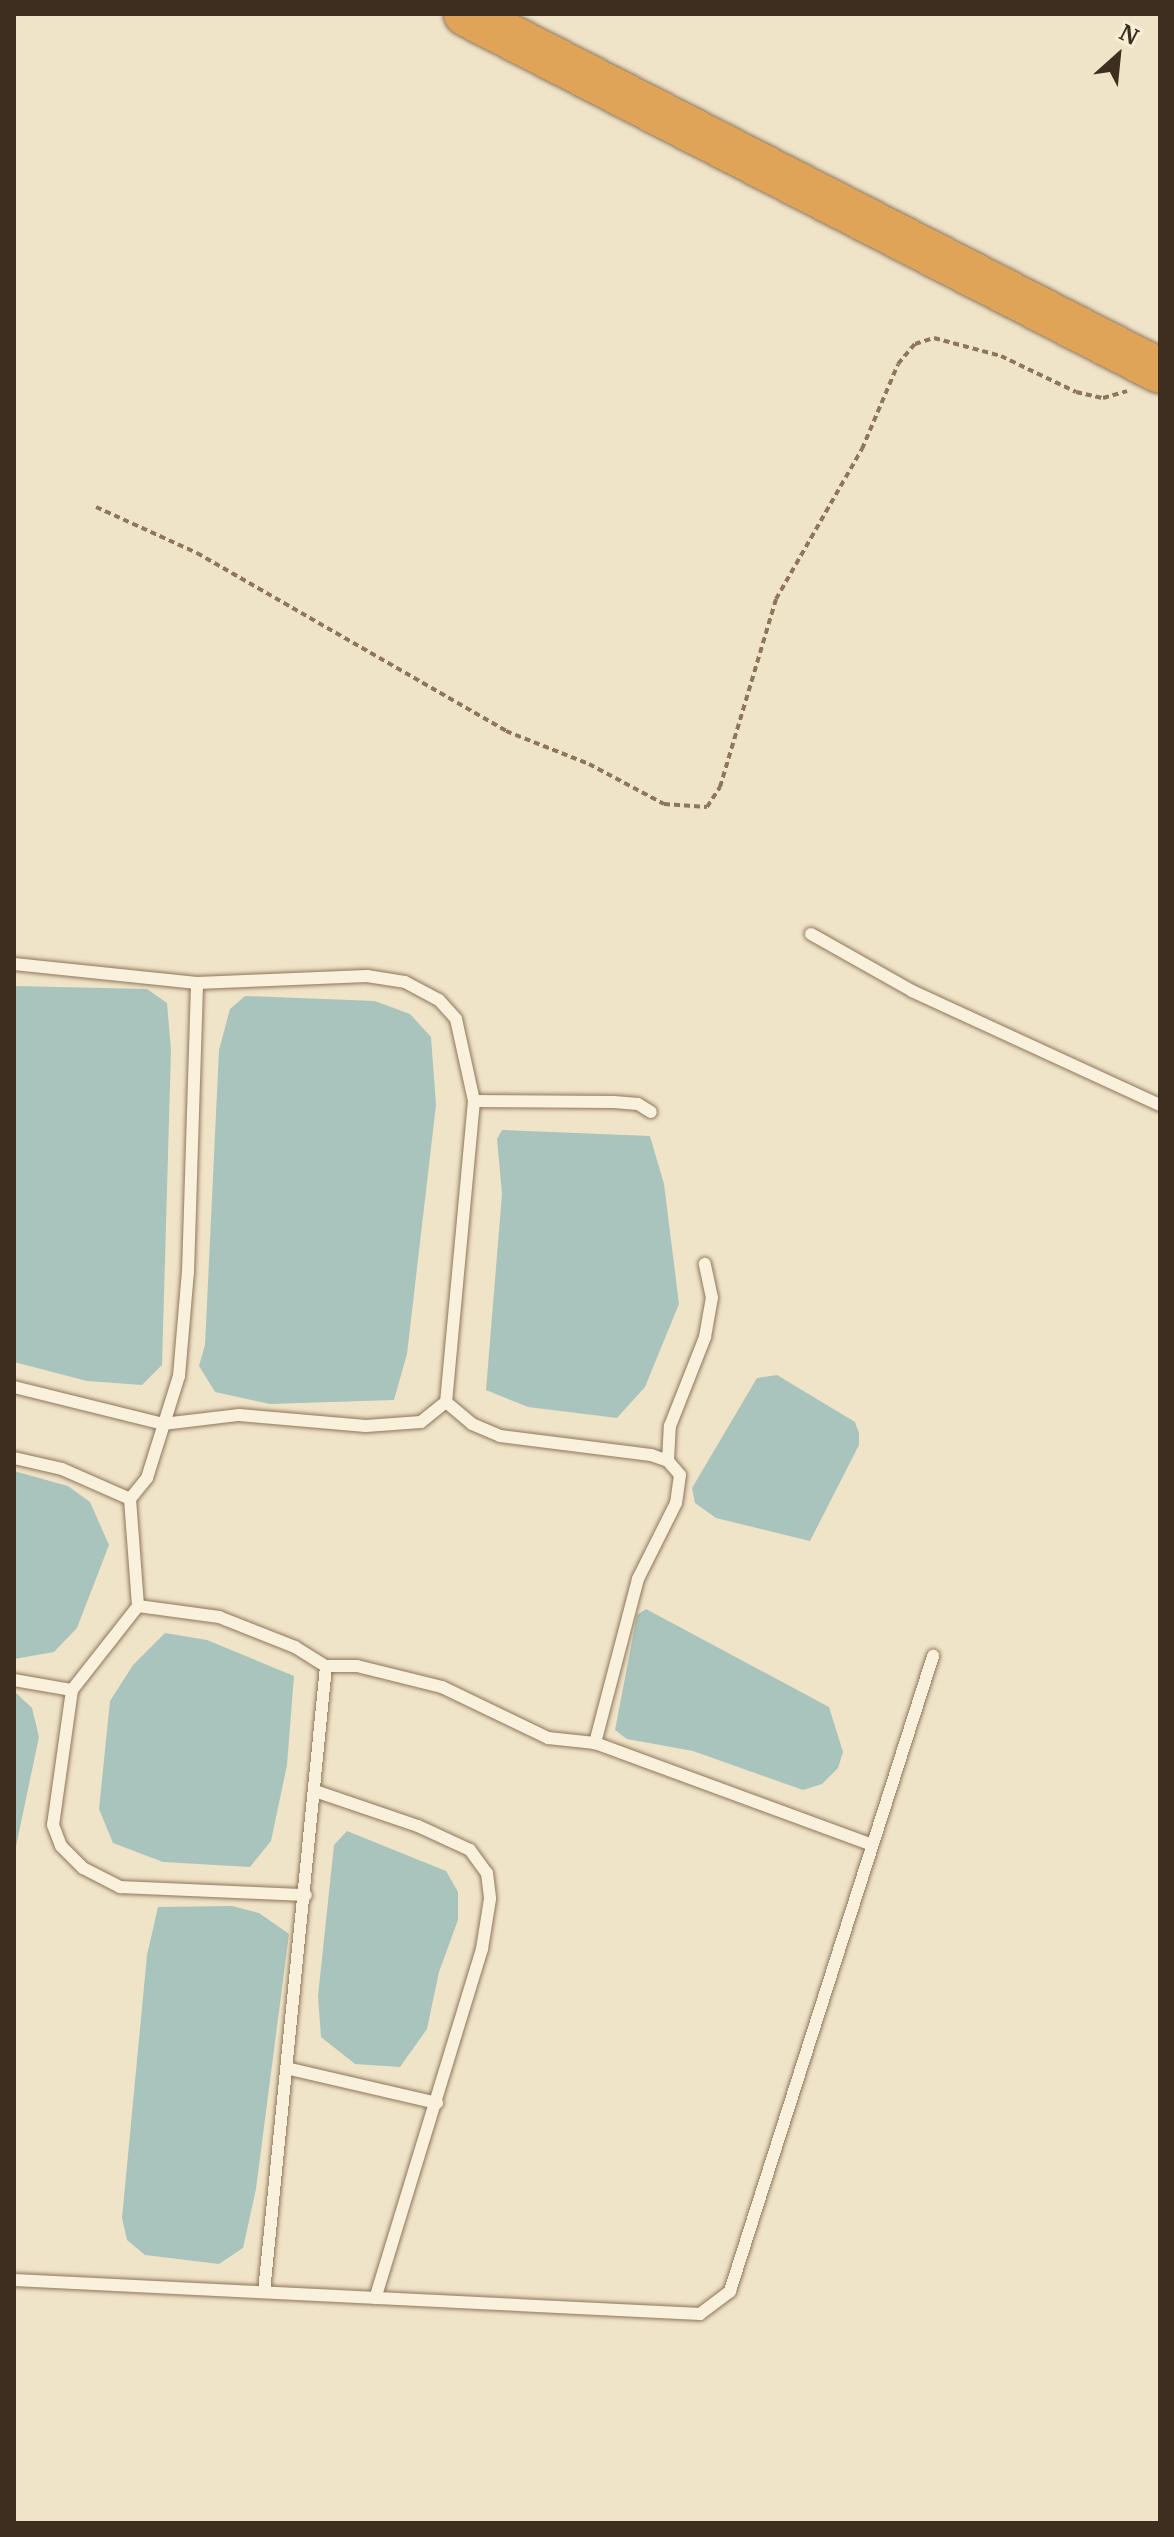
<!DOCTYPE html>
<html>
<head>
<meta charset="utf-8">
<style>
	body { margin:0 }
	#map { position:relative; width:1174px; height:2537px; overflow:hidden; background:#f0e4c8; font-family:Merriweather,serif }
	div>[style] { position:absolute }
	.water>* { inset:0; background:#a9c4bc }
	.path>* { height:4px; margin-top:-2px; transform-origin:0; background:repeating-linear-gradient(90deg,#8d765c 0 6px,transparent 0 10px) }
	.roads { filter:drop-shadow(0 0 2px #8d765c) drop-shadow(0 0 2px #8d765c) }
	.lane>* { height:12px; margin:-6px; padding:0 6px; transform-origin:6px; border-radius:6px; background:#faf1dc }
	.highway>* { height:44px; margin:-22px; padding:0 22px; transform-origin:22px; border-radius:22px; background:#e0a458 }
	span { translate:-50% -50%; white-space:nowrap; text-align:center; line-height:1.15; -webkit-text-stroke:6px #f7eed8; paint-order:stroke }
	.frame { position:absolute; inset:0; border:16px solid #3d2e20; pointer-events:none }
	.north { position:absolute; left:1078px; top:16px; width:80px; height:80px; -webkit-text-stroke:6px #f7eed8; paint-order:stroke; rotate:27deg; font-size:22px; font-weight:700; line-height:32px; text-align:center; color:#3d2e20 }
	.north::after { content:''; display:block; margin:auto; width:28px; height:36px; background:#3d2e20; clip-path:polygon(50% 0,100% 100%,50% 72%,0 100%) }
</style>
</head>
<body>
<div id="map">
	<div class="water">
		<i style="clip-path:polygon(14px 986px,147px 989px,167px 1003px,171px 1050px,162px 1365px,142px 1385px,87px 1381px,14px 1362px)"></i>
		<i style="clip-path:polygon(245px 996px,375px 1001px,410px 1014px,431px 1037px,436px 1105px,407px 1354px,394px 1400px,270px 1404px,215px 1392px,199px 1366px,205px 1345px,219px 1050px,230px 1009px)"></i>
		<i style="clip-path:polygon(502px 1130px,650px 1136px,664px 1184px,679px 1304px,645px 1387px,617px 1418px,528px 1407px,486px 1390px,502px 1194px,497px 1139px)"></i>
		<i style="clip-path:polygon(777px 1375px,855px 1422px,859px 1433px,859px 1445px,810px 1541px,716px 1518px,695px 1503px,692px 1488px,757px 1378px)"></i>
		<i style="clip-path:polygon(14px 1471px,68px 1486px,90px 1502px,109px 1545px,77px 1628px,54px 1652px,14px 1659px)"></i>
		<i style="clip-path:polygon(646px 1609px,829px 1707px,843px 1752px,838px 1768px,822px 1784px,803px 1790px,693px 1751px,627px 1739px,615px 1730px,637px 1615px)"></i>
		<i style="clip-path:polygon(165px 1633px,207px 1640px,294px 1676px,287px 1765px,271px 1841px,250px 1867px,163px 1862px,113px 1843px,99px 1809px,110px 1701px,133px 1665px)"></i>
		<i style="clip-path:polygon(14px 1691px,32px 1708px,39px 1737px,15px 1851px,14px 1950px)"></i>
		<i style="clip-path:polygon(347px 1831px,446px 1871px,458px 1892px,458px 1920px,439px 1972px,427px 2029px,400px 2067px,355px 2064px,321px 2037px,318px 1996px,334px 1845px)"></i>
		<i style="clip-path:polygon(232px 1906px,259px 1913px,289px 1934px,256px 2189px,243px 2248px,219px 2264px,145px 2255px,127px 2240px,122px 2218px,147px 1955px,158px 1907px)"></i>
	</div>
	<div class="path">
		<i style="left:96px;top:507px;width:111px;rotate:24.5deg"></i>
		<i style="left:197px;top:553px;width:357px;rotate:29.9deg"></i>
		<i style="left:506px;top:731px;width:89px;rotate:21.7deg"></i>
		<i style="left:589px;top:764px;width:85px;rotate:28.1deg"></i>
		<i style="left:664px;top:804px;width:43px;rotate:4deg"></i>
		<i style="left:707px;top:807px;width:24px;rotate:-57deg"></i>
		<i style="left:720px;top:787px;width:196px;rotate:-73.4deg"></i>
		<i style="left:776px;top:599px;width:173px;rotate:-60.2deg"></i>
		<i style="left:862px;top:449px;width:92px;rotate:-67deg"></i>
		<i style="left:898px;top:364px;width:26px;rotate:-50deg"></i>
		<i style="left:915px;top:344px;width:20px;rotate:-18deg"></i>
		<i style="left:934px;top:338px;width:69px;rotate:15deg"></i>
		<i style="left:1001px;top:356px;width:83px;rotate:25.6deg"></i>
		<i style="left:1076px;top:392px;width:28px;rotate:13deg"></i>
		<i style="left:1103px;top:398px;width:25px;rotate:-16deg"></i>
	</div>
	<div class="roads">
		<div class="lane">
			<i style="left:811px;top:934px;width:116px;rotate:29.4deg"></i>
			<i style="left:912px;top:991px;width:273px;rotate:24.7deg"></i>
			<i style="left:14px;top:964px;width:184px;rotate:5.9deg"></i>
			<i style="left:197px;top:983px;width:170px;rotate:-2.4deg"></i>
			<i style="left:367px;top:976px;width:38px;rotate:9deg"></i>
			<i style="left:405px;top:982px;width:38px;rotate:28deg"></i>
			<i style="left:439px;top:1000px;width:25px;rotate:48deg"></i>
			<i style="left:456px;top:1019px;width:84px;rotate:77.6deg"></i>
			<i style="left:474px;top:1101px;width:302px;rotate:95.3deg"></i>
			<i style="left:446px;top:1402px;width:34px;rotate:40deg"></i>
			<i style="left:472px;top:1424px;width:30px;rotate:23deg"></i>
			<i style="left:500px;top:1436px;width:152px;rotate:7.2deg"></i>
			<i style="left:651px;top:1455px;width:18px;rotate:19deg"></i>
			<i style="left:668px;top:1461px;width:18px;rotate:49deg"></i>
			<i style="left:680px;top:1475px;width:28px;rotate:98deg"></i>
			<i style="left:676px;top:1503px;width:85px;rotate:116.6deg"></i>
			<i style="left:638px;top:1579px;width:170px;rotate:104.7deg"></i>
			<i style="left:474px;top:1101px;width:140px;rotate:0.4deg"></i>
			<i style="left:614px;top:1102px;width:24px;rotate:5deg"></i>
			<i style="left:638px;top:1104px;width:15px;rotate:32deg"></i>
			<i style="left:14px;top:1387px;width:154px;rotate:13.9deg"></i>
			<i style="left:163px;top:1424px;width:77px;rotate:-6.8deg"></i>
			<i style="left:239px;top:1415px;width:127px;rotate:5deg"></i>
			<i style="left:366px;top:1426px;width:55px;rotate:-4.2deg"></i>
			<i style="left:421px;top:1422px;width:32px;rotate:-39deg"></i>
			<i style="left:14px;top:1458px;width:49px;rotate:12.9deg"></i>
			<i style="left:62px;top:1469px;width:74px;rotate:23.8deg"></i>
			<i style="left:130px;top:1499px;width:107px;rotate:85.7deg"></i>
			<i style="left:668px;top:1461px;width:35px;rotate:-87deg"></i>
			<i style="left:670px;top:1426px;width:96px;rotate:-68.5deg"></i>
			<i style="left:705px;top:1337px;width:40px;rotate:-80deg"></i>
			<i style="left:712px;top:1298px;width:35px;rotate:-102deg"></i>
			<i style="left:130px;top:1499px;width:27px;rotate:-51deg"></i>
			<i style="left:147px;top:1478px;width:107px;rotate:-72.6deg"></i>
			<i style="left:179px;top:1376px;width:104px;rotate:-85.1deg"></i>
			<i style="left:188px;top:1272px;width:289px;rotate:-88.2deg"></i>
			<i style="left:14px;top:1680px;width:59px;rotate:9.8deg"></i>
			<i style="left:72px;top:1690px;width:107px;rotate:-51.8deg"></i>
			<i style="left:138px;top:1606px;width:82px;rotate:7.7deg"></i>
			<i style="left:219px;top:1617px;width:82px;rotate:21.5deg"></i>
			<i style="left:295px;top:1647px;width:36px;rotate:32deg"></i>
			<i style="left:326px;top:1666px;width:31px"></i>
			<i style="left:357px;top:1666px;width:88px;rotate:13.9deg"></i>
			<i style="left:442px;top:1687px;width:118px;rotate:25.7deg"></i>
			<i style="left:548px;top:1738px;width:47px;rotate:6.1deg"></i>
			<i style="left:595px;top:1743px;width:295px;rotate:20.2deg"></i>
			<i style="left:72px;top:1690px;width:136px;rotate:98deg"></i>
			<i style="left:53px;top:1825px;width:22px;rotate:69deg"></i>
			<i style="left:61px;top:1846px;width:31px;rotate:45deg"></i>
			<i style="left:83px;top:1868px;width:42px;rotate:27.2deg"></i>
			<i style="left:120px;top:1887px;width:186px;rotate:2.5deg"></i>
			<i style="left:315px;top:1791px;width:109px;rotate:18.8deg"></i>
			<i style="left:418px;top:1826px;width:57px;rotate:24.8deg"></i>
			<i style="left:470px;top:1850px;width:29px;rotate:54deg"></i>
			<i style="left:487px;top:1873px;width:26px;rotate:83deg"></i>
			<i style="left:490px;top:1899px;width:51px;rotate:99.1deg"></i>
			<i style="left:482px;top:1949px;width:365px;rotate:107deg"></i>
			<i style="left:290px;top:2069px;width:151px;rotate:13deg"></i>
			<i style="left:14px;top:2280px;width:687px;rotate:2.84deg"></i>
			<i style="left:700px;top:2314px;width:38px;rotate:-37deg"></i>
			<i style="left:730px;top:2291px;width:667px;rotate:-72.27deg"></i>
			<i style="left:264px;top:2292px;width:629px;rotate:-84.34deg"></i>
		</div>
		<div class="highway">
			<i style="left:466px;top:14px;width:780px;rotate:27.22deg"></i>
		</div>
	</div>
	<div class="frame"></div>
	<div class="north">N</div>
</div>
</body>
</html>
